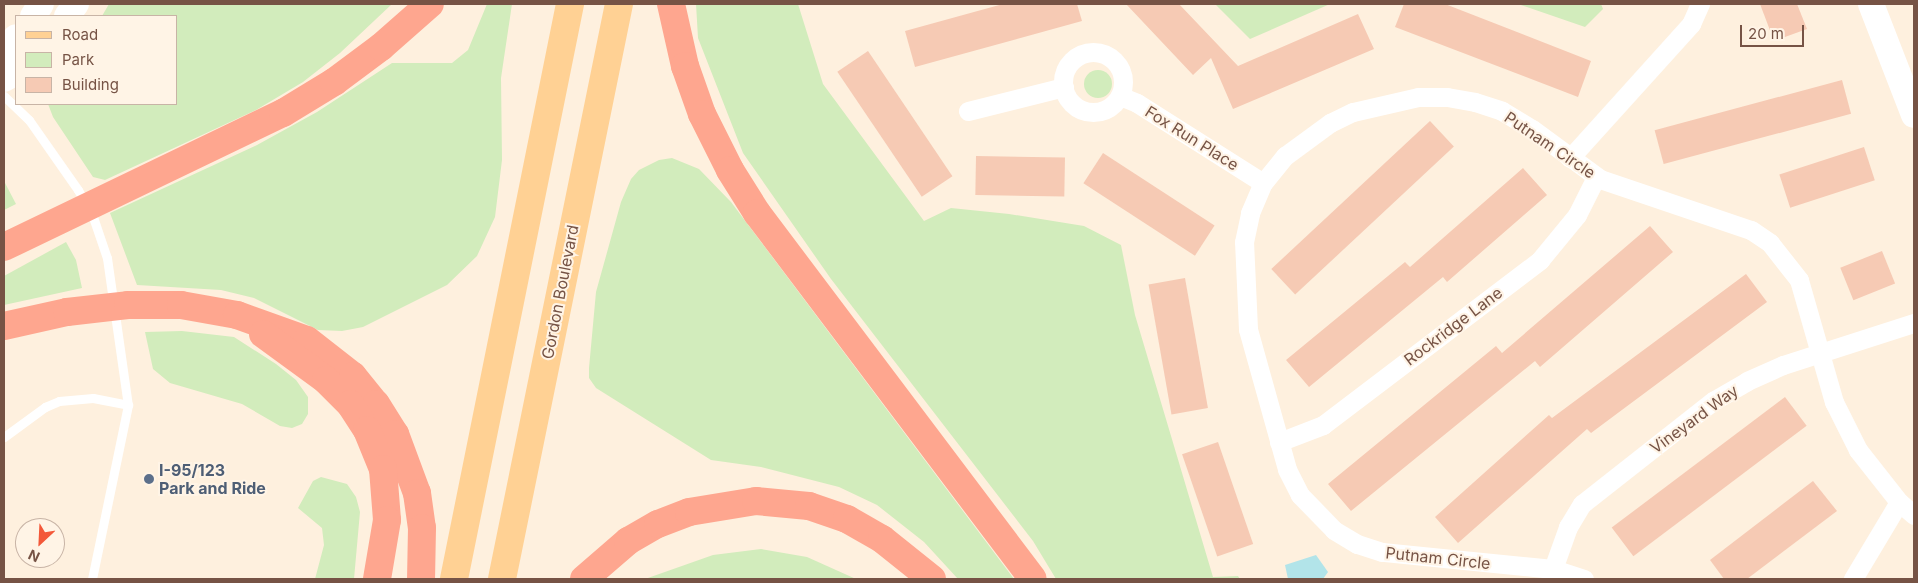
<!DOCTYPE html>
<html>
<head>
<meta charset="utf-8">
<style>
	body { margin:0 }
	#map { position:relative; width:1918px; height:583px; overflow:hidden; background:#fef0de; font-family:Inter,sans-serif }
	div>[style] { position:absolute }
	.green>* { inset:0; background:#d2ecbc }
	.round { border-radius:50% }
	.water>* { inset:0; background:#b2e4e9 }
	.building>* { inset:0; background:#f6cab4; transform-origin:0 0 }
	.lane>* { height:9px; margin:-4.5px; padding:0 4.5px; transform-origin:4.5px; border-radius:4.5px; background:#fff }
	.street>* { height:19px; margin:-9.5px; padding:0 9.5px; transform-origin:9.5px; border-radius:9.5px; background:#fff }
	.street>.ring { margin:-9.5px; padding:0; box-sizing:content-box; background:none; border:19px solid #fff; border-radius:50% }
	.secondary>* { height:26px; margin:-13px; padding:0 13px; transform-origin:13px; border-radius:13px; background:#fff }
	.primary>* { height:28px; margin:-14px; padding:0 14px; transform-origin:14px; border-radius:14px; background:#ffd194 }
	.highway>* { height:28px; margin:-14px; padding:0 14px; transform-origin:14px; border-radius:14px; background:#fea68f }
	.dots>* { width:14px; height:14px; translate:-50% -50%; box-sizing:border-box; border:2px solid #fff4e6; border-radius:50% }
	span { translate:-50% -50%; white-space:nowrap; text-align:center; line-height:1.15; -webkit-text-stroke:4px #fff4e6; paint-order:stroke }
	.street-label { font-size:16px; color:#765345 }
	.service-label { font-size:16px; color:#4e5e75; font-weight:700 }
	.left { translate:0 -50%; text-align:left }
	.frame { position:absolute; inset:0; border:5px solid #765345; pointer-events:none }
	.legend { position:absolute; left:15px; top:15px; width:162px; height:90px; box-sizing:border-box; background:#fff4e6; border:1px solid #c8b4a6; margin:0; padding:6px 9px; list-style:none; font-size:15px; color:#765345 }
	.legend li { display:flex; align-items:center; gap:10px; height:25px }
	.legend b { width:25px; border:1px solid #c8b4a6 }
	.north { position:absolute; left:15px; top:518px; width:50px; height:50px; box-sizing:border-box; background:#fff4e6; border:1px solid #c8b4a6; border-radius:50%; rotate:205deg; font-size:14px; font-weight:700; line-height:20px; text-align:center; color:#765345 }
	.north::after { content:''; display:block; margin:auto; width:18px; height:22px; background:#f35839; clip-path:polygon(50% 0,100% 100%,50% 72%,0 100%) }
	.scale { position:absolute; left:1740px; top:25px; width:64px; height:22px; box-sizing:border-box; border:2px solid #765345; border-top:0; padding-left:6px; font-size:15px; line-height:18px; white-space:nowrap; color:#765345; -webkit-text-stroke:4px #fff4e6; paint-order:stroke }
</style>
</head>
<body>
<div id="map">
	<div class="green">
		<i style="clip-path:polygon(109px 4px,392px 4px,340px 53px,303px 82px,256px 110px,105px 180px,93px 177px,53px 117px,48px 104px,176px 104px,176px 16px,102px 16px)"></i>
		<i style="clip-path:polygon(487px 4px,512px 4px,501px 78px,502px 160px,495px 217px,477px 256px,447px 285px,363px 327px,342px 331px,318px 330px,254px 298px,221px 290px,137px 285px,110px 213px,257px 145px,317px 112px,392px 63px,452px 63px,468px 50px)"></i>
		<i style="clip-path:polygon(696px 4px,798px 4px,823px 84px,924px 221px,951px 208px,1009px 214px,1084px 226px,1121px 245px,1135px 315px,1213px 577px,1238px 576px,1240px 579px,1056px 579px,1033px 541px,831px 279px,743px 153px,698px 38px)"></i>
		<i style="clip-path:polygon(1215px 4px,1330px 4px,1250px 39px)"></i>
		<i style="clip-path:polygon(1518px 4px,1601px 4px,1603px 9px,1585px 27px)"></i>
		<i class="round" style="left:1084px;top:70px;width:28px;height:28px"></i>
		<i style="clip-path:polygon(672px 158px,699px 169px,731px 202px,1014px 579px,958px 579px,924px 542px,877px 505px,839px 487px,761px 467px,711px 460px,596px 388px,589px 378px,589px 368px,596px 292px,621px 202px,631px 179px,639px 170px,659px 160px)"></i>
		<i style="clip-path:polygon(4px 181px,16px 204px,4px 210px)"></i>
		<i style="clip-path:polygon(66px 242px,76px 260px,82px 288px,4px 305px,4px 276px)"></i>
		<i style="clip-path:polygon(182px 331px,234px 337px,276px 364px,296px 380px,308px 397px,308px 414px,302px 424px,292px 428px,280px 426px,242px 404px,170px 383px,153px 369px,145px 332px)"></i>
		<i style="clip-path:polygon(321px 477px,347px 484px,356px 497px,360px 512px,354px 579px,315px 579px,324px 545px,322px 528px,298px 508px,313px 481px)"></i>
		<i style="clip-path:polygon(761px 549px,807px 557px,856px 579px,645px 579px,713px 555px)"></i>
	</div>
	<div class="water">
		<i style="clip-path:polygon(1316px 555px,1328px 572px,1323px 579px,1288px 579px,1285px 565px)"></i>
	</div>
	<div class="building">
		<i style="clip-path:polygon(1003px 4px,1077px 4px,1082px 21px,915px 67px,905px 31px)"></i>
		<i style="clip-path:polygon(1126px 4px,1179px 4px,1238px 66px,1358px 14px,1374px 49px,1233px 109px,1211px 58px,1193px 75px)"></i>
		<i style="clip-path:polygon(1404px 4px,1445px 4px,1591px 61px,1578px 97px,1395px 27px)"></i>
		<i style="clip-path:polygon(1760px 4px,1797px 4px,1807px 29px,1774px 41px)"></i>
		<i style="left:868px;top:51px;width:151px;height:37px;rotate:56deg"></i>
		<i style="left:1842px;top:80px;width:35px;height:194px;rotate:75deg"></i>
		<i style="left:1430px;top:121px;width:35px;height:217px;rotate:47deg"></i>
		<i style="left:1864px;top:147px;width:35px;height:89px;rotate:72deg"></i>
		<i style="left:1103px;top:153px;width:133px;height:36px;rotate:33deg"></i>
		<i style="left:976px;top:156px;width:89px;height:39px;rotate:1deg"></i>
		<i style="clip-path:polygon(1523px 168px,1547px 195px,1447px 282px,1443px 277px,1309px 387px,1286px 360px,1405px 262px,1410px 267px)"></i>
		<i style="clip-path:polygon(1650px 226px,1673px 252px,1540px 367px,1535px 361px,1351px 511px,1328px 484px,1496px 346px,1502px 353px)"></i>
		<i style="left:1882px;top:251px;width:35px;height:45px;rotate:68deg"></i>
		<i style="clip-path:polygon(1746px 274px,1767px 302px,1591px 433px,1587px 429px,1458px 543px,1435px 517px,1549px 415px,1552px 418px)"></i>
		<i style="left:1185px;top:278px;width:132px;height:37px;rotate:80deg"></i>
		<i style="left:1785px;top:397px;width:36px;height:217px;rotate:53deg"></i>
		<i style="left:1218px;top:442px;width:108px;height:38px;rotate:71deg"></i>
		<i style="clip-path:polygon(1813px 481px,1837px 511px,1747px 579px,1724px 579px,1710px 560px)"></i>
	</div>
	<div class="lane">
		<i style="left:4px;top:96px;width:35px;rotate:44deg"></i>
		<i style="left:29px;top:120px;width:85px;rotate:55deg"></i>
		<i style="left:78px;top:190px;width:28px;rotate:60deg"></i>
		<i style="left:92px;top:214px;width:46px;rotate:71.2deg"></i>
		<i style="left:107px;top:258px;width:148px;rotate:81.9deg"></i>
		<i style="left:128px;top:405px;width:178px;rotate:101.7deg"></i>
		<i style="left:4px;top:437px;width:51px;rotate:-36.2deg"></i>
		<i style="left:45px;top:407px;width:15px;rotate:-23deg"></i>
		<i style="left:59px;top:401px;width:34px;rotate:-5deg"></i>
		<i style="left:93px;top:398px;width:36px;rotate:11deg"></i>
	</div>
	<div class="street">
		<i class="ring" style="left:1063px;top:52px;width:41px;height:41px"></i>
		<i style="left:1120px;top:96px;width:18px;rotate:22deg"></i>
		<i style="left:1137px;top:103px;width:149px;rotate:32.4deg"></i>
		<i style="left:968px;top:111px;width:99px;rotate:-14deg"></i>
		<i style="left:1570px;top:158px;width:181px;rotate:-47.9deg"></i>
		<i style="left:1691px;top:24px;width:22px;rotate:-66deg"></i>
		<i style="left:1279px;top:442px;width:47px;rotate:-21.1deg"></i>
		<i style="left:1323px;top:425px;width:273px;rotate:-37.2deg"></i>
		<i style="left:1540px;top:260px;width:58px;rotate:-50.6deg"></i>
		<i style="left:1577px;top:215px;width:42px;rotate:-63.4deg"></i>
		<i style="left:1899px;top:502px;width:20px;rotate:41deg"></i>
		<i style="left:1553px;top:569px;width:45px;rotate:-70.3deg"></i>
		<i style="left:1568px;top:527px;width:27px;rotate:-59deg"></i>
		<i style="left:1582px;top:504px;width:167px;rotate:-38.2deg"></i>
		<i style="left:1713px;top:401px;width:39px;rotate:-30deg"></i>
		<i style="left:1747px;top:381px;width:39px;rotate:-24deg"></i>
		<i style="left:1783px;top:365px;width:138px;rotate:-17.8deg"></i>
		<i style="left:1584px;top:579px;width:33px;rotate:-162deg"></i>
		<i style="left:1553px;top:569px;width:172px;rotate:-174.3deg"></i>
		<i style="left:1382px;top:552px;width:26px;rotate:-162deg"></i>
		<i style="left:1357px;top:544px;width:27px;rotate:-149deg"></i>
		<i style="left:1334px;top:530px;width:49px;rotate:-134.2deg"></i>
		<i style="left:1300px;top:495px;width:29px;rotate:-117deg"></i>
		<i style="left:1287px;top:469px;width:145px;rotate:-105.6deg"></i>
		<i style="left:1248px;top:329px;width:87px;rotate:-92.6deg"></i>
		<i style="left:1244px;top:242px;width:30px;rotate:-78deg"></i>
		<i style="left:1250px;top:213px;width:33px;rotate:-67deg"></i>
		<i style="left:1263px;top:183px;width:35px;rotate:-51deg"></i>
		<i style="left:1285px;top:156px;width:56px;rotate:-36.3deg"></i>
		<i style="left:1330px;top:123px;width:25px;rotate:-26deg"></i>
		<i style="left:1353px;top:112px;width:67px;rotate:-13deg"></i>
		<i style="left:1418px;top:97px;width:29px"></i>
		<i style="left:1447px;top:97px;width:28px;rotate:10deg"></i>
		<i style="left:1475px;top:102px;width:28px;rotate:18deg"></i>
		<i style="left:1502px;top:111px;width:35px;rotate:31deg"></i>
		<i style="left:1532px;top:129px;width:84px;rotate:36.3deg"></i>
		<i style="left:1600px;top:179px;width:159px;rotate:18.7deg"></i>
		<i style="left:1751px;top:230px;width:23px;rotate:34deg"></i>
		<i style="left:1770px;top:243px;width:47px;rotate:51.9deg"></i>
		<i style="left:1799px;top:280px;width:127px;rotate:74deg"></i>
		<i style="left:1834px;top:402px;width:54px;rotate:63.4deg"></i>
		<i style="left:1858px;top:450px;width:66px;rotate:51.7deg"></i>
		<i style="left:1899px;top:502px;width:90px;rotate:120.9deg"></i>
	</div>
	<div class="secondary">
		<i style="left:1871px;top:4px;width:119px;rotate:68.8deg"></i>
		<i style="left:33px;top:16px;width:14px;rotate:-56deg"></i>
		<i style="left:67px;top:16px;width:15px;rotate:-53deg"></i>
		<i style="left:4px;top:57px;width:23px;rotate:-59deg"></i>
		<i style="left:4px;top:79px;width:14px;rotate:-30deg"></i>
	</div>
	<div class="primary">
		<i style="left:454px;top:579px;width:587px;rotate:-78.59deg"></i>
		<i style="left:502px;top:579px;width:587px;rotate:-78.5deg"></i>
	</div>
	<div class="highway">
		<i style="left:671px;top:4px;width:64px;rotate:77.3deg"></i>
		<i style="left:685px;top:66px;width:51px;rotate:70.5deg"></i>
		<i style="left:702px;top:114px;width:63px;rotate:63.4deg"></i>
		<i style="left:730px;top:170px;width:51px;rotate:57.9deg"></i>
		<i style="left:757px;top:213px;width:458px;rotate:53deg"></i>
		<i style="left:4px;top:247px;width:310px;rotate:-25.7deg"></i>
		<i style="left:283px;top:113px;width:60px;rotate:-31.3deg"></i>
		<i style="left:334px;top:82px;width:59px;rotate:-36.7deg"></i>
		<i style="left:381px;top:47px;width:65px;rotate:-41.3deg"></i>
		<i style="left:4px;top:326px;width:65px;rotate:-12.5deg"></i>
		<i style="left:67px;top:312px;width:61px;rotate:-6.5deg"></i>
		<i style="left:128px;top:305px;width:53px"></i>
		<i style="left:181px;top:305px;width:57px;rotate:10.1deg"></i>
		<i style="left:237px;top:315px;width:74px;rotate:19.7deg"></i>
		<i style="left:307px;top:340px;width:58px;rotate:38deg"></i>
		<i style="left:353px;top:376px;width:36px;rotate:51deg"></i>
		<i style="left:376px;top:404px;width:36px;rotate:58deg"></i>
		<i style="left:395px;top:434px;width:63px;rotate:69.6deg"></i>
		<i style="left:417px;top:493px;width:35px;rotate:82deg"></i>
		<i style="left:422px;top:528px;width:51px;rotate:91.1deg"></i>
		<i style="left:263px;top:334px;width:78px;rotate:36.1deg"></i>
		<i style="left:326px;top:380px;width:34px;rotate:45deg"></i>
		<i style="left:350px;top:404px;width:31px;rotate:57deg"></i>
		<i style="left:367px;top:430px;width:42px;rotate:67.7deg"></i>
		<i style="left:383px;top:469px;width:51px;rotate:85.5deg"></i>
		<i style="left:387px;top:520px;width:60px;rotate:99.6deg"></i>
		<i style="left:584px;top:579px;width:58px;rotate:-40.8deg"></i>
		<i style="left:628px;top:541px;width:34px;rotate:-30deg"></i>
		<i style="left:658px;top:524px;width:33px;rotate:-21deg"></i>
		<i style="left:689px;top:512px;width:68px;rotate:-9.3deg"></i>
		<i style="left:756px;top:501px;width:53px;rotate:5.4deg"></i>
		<i style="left:809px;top:506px;width:40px;rotate:18.9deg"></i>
		<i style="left:847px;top:519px;width:40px;rotate:29.7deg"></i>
		<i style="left:882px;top:539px;width:64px;rotate:38.7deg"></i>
	</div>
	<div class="dots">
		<i style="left:149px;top:479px;background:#5c6f8a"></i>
	</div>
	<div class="street-label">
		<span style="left:1192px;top:138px;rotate:32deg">Fox Run Place</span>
		<span style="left:1550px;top:145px;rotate:34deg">Putnam Circle</span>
		<span style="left:560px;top:292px;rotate:-79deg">Gordon Boulevard</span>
		<span style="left:1453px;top:326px;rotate:-37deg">Rockridge Lane</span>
		<span style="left:1694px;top:419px;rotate:-36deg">Vineyard Way</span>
		<span style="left:1438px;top:558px;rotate:6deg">Putnam Circle</span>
	</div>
	<div class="service-label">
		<span class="left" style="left:159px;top:479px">I-95/123<br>Park and Ride</span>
	</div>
	<div class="frame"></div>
	<ul class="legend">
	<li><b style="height:6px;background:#ffd194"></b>Road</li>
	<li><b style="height:14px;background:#d2ecbc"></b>Park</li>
	<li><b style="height:14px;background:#f6cab4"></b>Building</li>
	</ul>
	<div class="north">N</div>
	<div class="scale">20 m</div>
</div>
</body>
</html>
